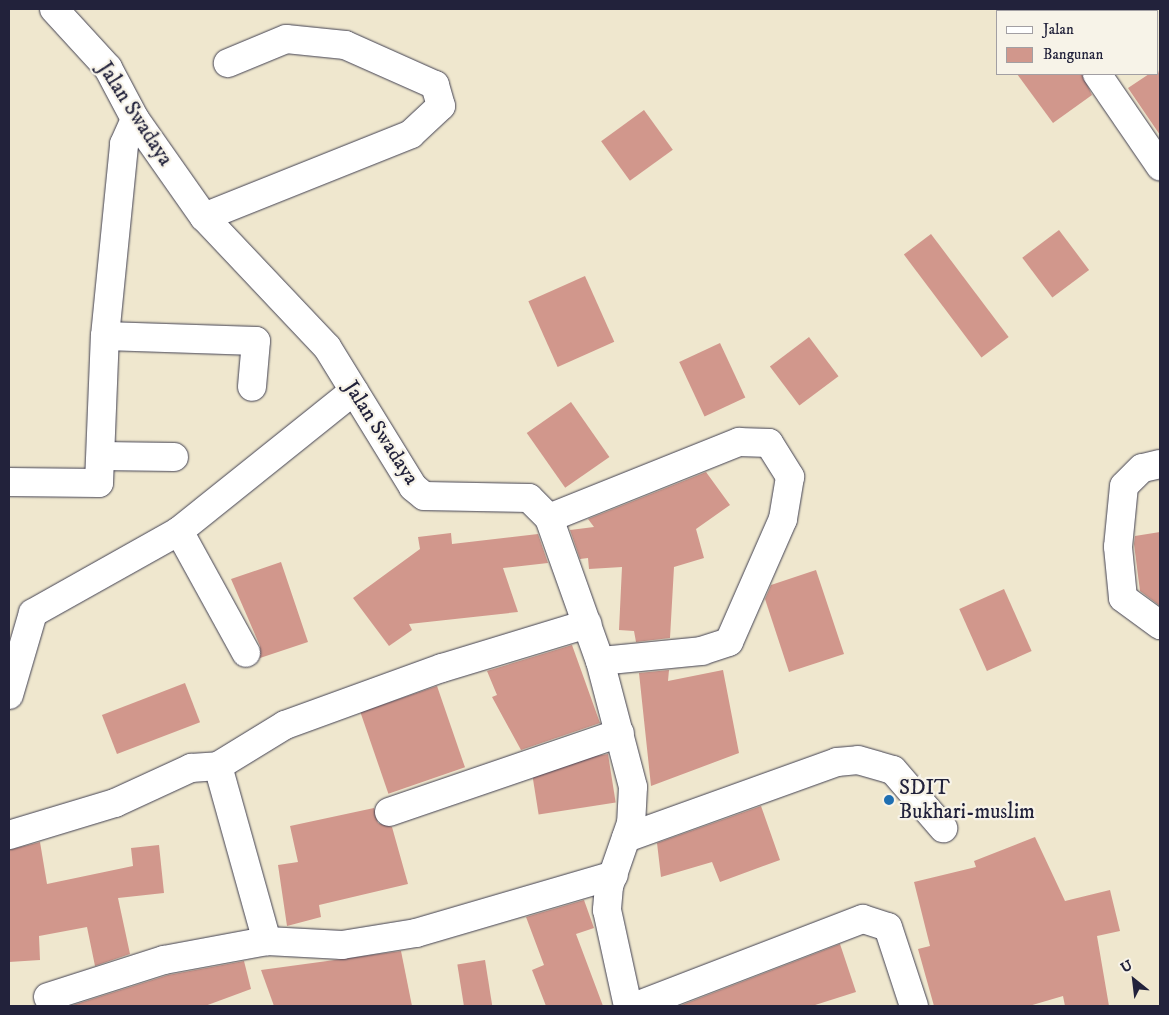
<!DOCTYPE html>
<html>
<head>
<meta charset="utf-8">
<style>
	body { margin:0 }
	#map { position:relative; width:1169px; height:1015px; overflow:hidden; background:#efe7ce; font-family:"IM FELL DW Pica",serif }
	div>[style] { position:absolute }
	.building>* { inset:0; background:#d1978c; transform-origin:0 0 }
	.roads { filter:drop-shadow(0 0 1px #414051) drop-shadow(0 0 1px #414051) }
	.street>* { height:28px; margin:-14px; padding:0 14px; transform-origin:14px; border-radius:14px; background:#fff }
	.dots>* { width:14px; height:14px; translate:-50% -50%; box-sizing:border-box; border:2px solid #f7f3e8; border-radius:50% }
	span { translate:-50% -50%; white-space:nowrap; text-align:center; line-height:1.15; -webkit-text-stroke:4.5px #f7f3e8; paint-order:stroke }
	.street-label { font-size:21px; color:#22223b }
	.poi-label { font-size:21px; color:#22223b }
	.left { translate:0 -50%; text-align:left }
	.frame { position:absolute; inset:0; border:10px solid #22223b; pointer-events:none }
	.legend { position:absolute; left:996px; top:10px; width:162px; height:65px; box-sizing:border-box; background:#f7f3e8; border:1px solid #a29fa3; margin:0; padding:6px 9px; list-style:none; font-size:15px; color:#22223b }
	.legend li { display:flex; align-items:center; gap:10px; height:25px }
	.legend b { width:25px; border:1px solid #a29fa3 }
	.north { position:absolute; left:1109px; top:955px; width:50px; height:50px; -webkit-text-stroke:4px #f7f3e8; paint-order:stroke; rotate:331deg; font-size:14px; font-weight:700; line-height:20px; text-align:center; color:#22223b }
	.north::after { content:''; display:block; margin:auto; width:18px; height:22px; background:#22223b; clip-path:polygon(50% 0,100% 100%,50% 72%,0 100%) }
</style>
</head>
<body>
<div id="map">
	<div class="building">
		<i style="clip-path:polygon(1160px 66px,1160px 135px,1128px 88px,1149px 74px,1158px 74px)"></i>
		<i style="clip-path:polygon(1017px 74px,1082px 74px,1092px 95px,1053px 123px)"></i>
		<i style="left:644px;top:110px;width:49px;height:53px;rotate:54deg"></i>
		<i style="left:1059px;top:230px;width:50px;height:46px;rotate:53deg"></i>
		<i style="left:931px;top:234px;width:129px;height:34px;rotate:53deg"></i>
		<i style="left:585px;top:276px;width:72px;height:62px;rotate:66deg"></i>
		<i style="left:809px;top:337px;width:49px;height:49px;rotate:53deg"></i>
		<i style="left:720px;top:343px;width:60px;height:45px;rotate:65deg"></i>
		<i style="left:571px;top:402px;width:67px;height:54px;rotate:55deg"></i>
		<i style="clip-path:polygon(706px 472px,730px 505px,696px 529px,704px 558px,674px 567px,670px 638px,636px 642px,634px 631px,619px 630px,622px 567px,589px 569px,588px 558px,580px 559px,570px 530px,594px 527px,588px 519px)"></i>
		<i style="clip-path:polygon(1160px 532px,1160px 606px,1140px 591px,1134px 544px,1135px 536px)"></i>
		<i style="clip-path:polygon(451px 533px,452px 544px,538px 534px,548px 563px,503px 568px,518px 612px,409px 624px,412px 630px,389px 646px,353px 598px,420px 549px,418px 537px)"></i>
		<i style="clip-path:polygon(281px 562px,308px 642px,260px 658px,260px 646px,231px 579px)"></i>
		<i style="clip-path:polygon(816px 570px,844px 654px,789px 672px,765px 599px,771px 585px)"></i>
		<i style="left:1004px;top:589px;width:68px;height:49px;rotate:66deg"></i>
		<i style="clip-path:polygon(572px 645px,600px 723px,521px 750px,492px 697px,497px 695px,487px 671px)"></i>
		<i style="clip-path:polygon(669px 670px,668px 681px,723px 670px,739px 753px,651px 786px,639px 673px)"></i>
		<i style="left:185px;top:683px;width:42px;height:89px;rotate:69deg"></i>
		<i style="left:437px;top:686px;width:86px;height:81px;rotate:71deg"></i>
		<i style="left:608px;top:754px;width:49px;height:78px;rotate:81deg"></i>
		<i style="clip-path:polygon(761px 806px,780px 860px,720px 882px,712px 862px,661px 877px,657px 843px)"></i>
		<i style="clip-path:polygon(374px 808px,378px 823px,392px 827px,408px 884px,319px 905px,321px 917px,287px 926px,278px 865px,298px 862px,290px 826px)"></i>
		<i style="clip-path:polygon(1035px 837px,1065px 901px,1110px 890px,1120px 931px,1097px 936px,1109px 1006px,1065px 1006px,1063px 996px,1029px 1006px,934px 1006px,918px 949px,930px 946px,914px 882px,976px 867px,974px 861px)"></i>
		<i style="clip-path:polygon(40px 842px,47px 884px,133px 866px,131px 848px,159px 845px,164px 893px,118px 898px,130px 954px,95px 966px,87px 927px,39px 936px,40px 960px,9px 962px,9px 850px)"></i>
		<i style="clip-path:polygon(584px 900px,594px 928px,576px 934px,603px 1006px,546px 1006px,532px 970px,544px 965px,526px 917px)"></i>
		<i style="clip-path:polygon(840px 944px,856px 992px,812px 1006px,679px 1006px)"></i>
		<i style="clip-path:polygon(401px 951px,412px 1006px,274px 1006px,261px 970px)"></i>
		<i style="left:485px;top:960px;width:47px;height:28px;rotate:81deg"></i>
		<i style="clip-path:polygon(244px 961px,251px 989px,205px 1006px,70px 1006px,168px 975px)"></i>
	</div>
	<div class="roads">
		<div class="street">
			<i style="left:54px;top:9px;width:80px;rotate:47.5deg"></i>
			<i style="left:108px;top:68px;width:58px;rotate:62.1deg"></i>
			<i style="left:135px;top:119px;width:120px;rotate:54.9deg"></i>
			<i style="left:204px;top:217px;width:179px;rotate:46.6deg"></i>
			<i style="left:327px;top:347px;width:164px;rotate:58.4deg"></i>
			<i style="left:413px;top:487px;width:14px;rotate:39deg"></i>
			<i style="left:424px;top:496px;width:105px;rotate:1.1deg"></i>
			<i style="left:529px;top:498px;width:28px;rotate:45deg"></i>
			<i style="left:549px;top:518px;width:152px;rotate:70.4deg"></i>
			<i style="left:600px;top:661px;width:130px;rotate:75.3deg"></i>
			<i style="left:633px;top:787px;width:36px;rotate:93deg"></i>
			<i style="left:631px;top:823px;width:67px;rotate:109.2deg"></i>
			<i style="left:609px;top:886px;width:24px;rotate:95deg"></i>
			<i style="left:607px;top:910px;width:98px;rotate:77.7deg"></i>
			<i style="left:1058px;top:9px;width:2px;rotate:63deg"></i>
			<i style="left:1097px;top:74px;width:112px;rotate:55.6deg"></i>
			<i style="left:204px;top:217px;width:223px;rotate:-21.8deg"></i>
			<i style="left:411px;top:134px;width:41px;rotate:-43deg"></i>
			<i style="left:441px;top:106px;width:22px;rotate:-106deg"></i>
			<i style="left:435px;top:85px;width:98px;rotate:-156deg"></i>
			<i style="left:345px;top:45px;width:59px;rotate:-174.2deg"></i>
			<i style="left:286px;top:39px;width:63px;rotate:157.5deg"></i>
			<i style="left:105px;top:336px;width:151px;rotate:1.9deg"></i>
			<i style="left:256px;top:341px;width:46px;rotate:95deg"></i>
			<i style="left:101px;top:456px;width:73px;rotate:0.8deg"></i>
			<i style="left:1160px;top:464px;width:18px;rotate:167deg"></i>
			<i style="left:1142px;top:468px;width:25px;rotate:135deg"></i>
			<i style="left:1124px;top:486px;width:61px;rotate:95.6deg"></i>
			<i style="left:1118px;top:547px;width:51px;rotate:84.4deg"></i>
			<i style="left:1123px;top:598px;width:46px;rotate:36.1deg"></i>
			<i style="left:9px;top:482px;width:90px;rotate:0.6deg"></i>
			<i style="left:99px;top:483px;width:147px;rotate:-87.7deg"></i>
			<i style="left:105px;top:336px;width:193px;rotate:-84.3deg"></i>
			<i style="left:124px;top:144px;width:27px;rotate:-66deg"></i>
			<i style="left:549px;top:518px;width:205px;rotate:-21.8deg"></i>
			<i style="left:739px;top:442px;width:30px;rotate:2deg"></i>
			<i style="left:769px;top:443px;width:40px;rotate:58deg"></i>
			<i style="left:790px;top:477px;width:43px;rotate:99.5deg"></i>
			<i style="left:783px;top:519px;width:134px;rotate:113.7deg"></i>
			<i style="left:729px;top:642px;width:28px;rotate:162deg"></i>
			<i style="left:702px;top:651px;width:102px;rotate:174.4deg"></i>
			<i style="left:179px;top:531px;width:139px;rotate:61.2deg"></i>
			<i style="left:9px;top:695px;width:85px;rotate:-73.7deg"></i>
			<i style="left:33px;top:613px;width:167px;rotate:-29.3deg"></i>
			<i style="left:179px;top:531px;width:224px;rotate:-38.7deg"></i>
			<i style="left:218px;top:766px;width:182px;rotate:74.4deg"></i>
			<i style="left:267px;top:941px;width:75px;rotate:3.1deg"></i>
			<i style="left:342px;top:945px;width:75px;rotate:-9.2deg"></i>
			<i style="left:416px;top:933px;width:206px;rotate:-16.3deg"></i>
			<i style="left:389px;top:812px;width:244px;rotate:-18.9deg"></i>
			<i style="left:9px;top:835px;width:111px;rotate:-16.8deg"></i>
			<i style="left:115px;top:803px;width:84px;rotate:-24.7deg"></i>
			<i style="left:191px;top:768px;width:27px;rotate:-4deg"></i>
			<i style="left:218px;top:766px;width:79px;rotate:-31.5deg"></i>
			<i style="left:285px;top:725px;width:167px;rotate:-20deg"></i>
			<i style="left:442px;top:668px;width:152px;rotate:-16.9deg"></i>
			<i style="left:626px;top:838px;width:224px;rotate:-19.8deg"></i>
			<i style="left:837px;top:762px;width:21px;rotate:-5deg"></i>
			<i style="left:858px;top:760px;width:36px;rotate:16deg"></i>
			<i style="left:893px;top:770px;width:77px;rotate:49.2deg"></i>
			<i style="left:48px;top:997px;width:122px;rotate:-17.7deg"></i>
			<i style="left:164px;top:960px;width:105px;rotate:-10.5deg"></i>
			<i style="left:636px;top:1006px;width:243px;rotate:-21deg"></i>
			<i style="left:863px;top:919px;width:26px;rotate:18deg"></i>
			<i style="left:888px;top:927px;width:83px;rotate:71.8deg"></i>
		</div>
	</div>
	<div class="dots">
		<i style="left:889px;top:800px;background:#1f6fb2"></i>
	</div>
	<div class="street-label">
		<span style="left:135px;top:114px;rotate:57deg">Jalan Swadaya</span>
		<span style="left:381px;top:433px;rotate:57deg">Jalan Swadaya</span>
	</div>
	<div class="poi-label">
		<span class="left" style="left:899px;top:800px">SDIT<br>Bukhari-muslim</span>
	</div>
	<div class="frame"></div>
	<ul class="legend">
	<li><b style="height:6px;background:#fff"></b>Jalan</li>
	<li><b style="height:14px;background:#d1978c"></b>Bangunan</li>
	</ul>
	<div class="north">U</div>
</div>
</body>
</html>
